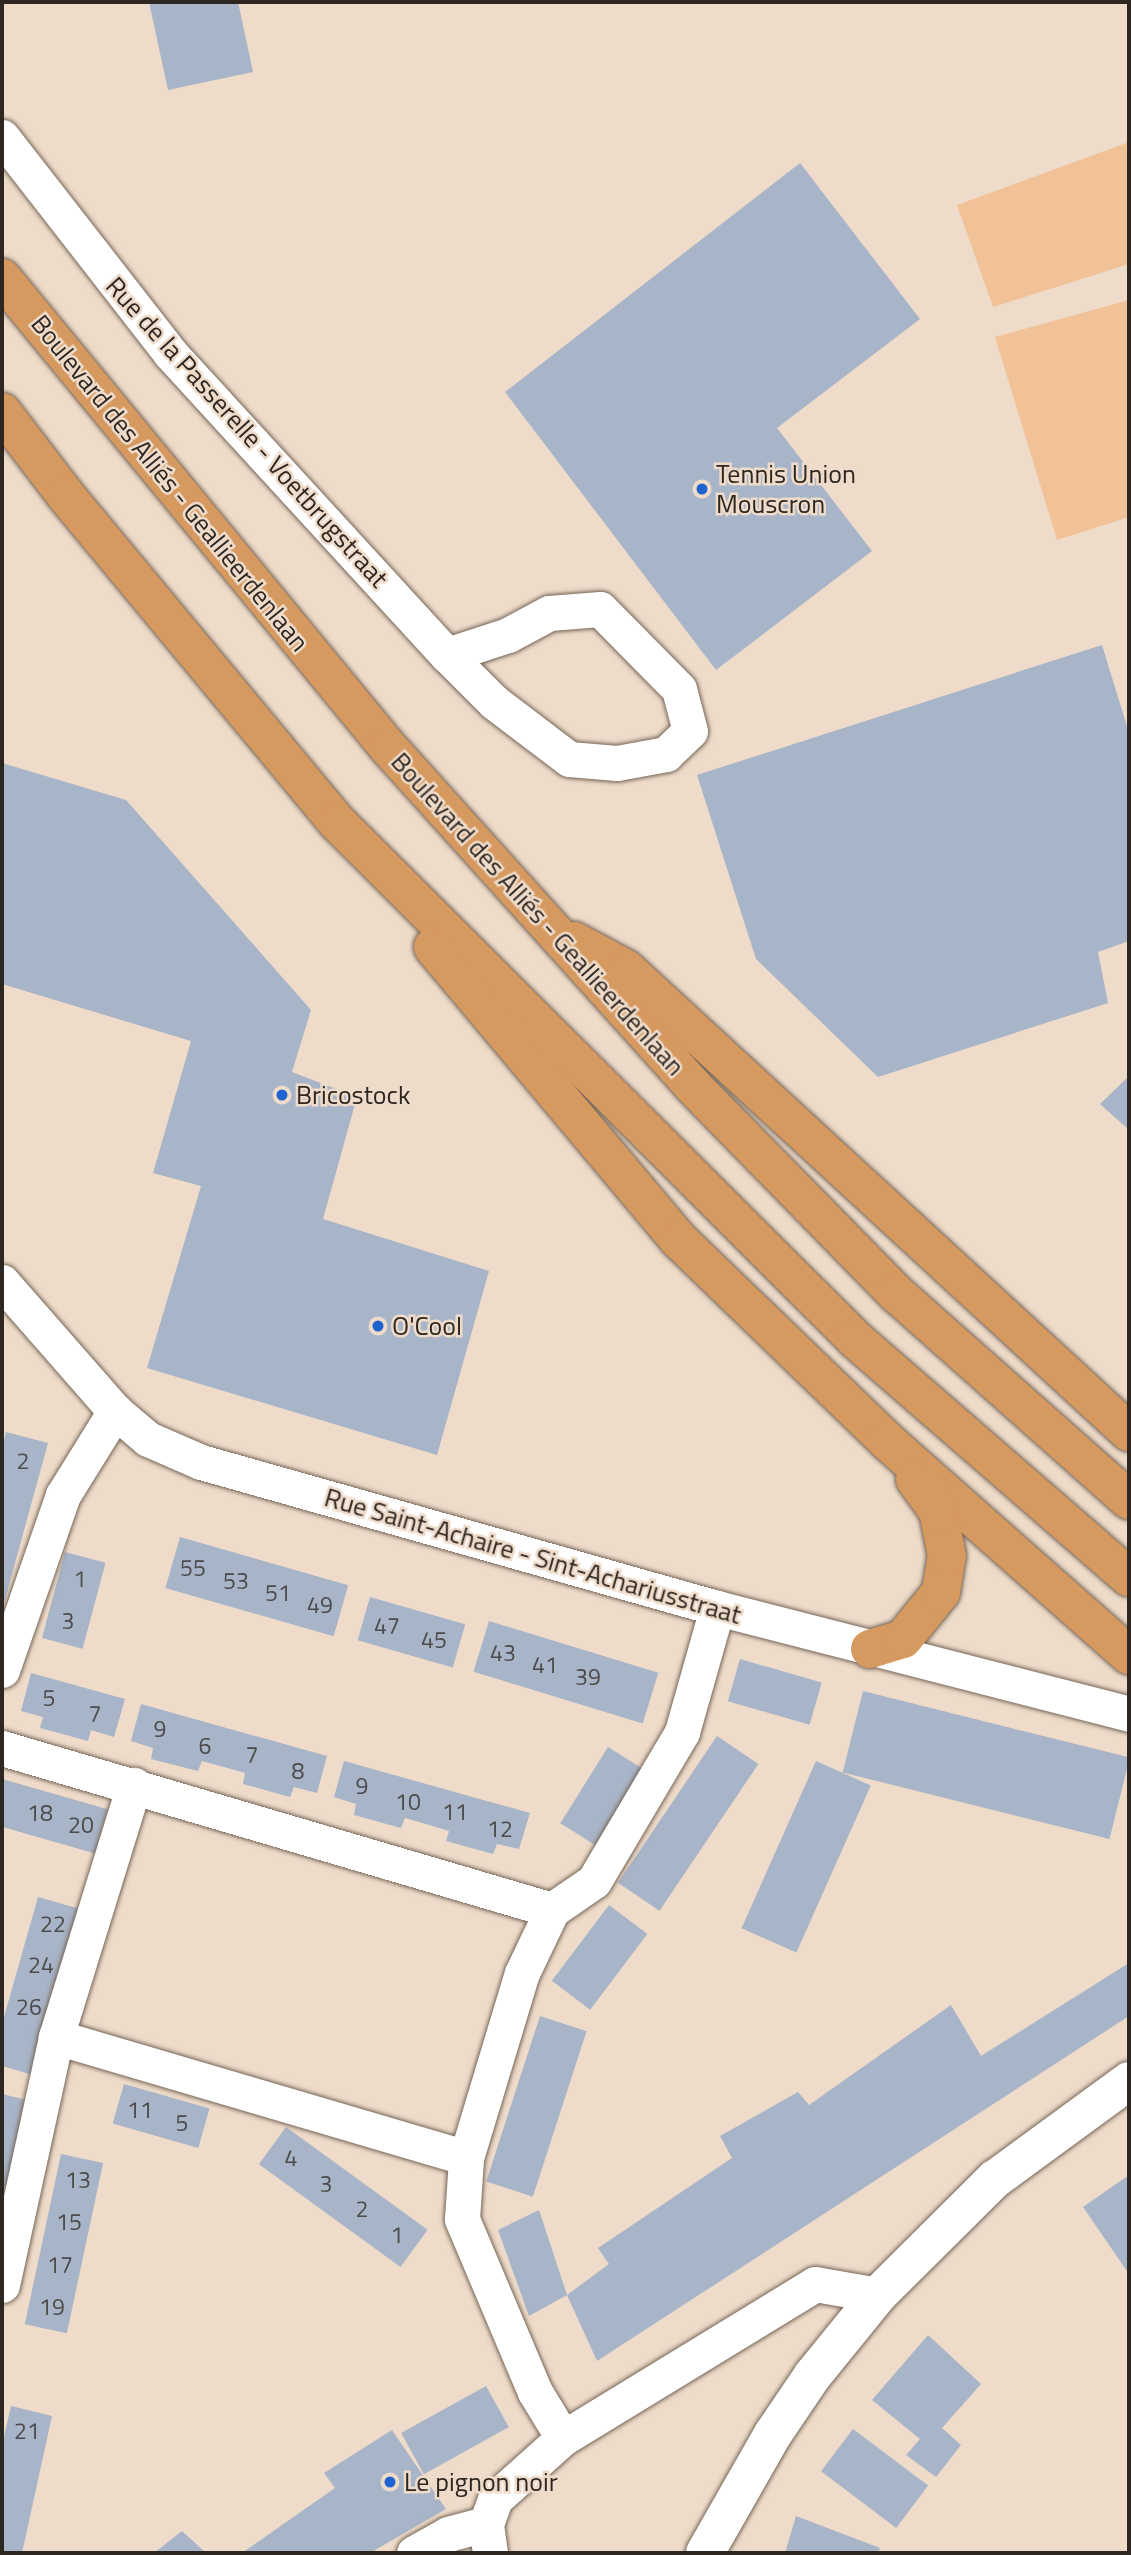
<!DOCTYPE html>
<html>
<head>
<meta charset="utf-8">
<style>
	body { margin:0 }
	#map { position:relative; width:1131px; height:2555px; overflow:hidden; background:#eedbca; font-family:"Titillium Web",sans-serif }
	div>[style] { position:absolute }
	.green>* { inset:0; background:#f1c297 }
	.building>* { inset:0; background:#a8b4c7; transform-origin:0 0 }
	.roads { filter:drop-shadow(0 0 2px #766657) drop-shadow(0 0 2px #766657) }
	.street>* { height:35px; margin:-17.5px; padding:0 17.5px; transform-origin:17.5px; border-radius:17.5px; background:#fff }
	.secondary>* { height:38px; margin:-19px; padding:0 19px; transform-origin:19px; border-radius:19px; background:#fff }
	.highway>* { height:38px; margin:-19px; padding:0 19px; transform-origin:19px; border-radius:19px; background:#d6995f }
	.dots>* { width:19px; height:19px; translate:-50% -50%; box-sizing:border-box; border:4px solid #eedbca; border-radius:50% }
	span { translate:-50% -50%; white-space:nowrap; text-align:center; line-height:1.15; -webkit-text-stroke:5px #eedbca; paint-order:stroke }
	.number-label { font-size:23px; color:#4c4a4a }
	.number-label span { -webkit-text-stroke-width:0 }
	.street-label { font-size:26px; color:#2e2721 }
	.poi-label { font-size:26px; color:#2e2721 }
	.left { translate:0 -50%; text-align:left }
	.frame { position:absolute; inset:0; border:4px solid #2e2721; pointer-events:none }
</style>
</head>
<body>
<div id="map">
	<div class="green">
		<i style="clip-path:polygon(1129px 142px,1129px 264px,993px 307px,957px 205px)"></i>
		<i style="clip-path:polygon(1129px 300px,1129px 517px,1057px 540px,995px 337px)"></i>
	</div>
	<div class="building">
		<i style="clip-path:polygon(149px 2px,238px 2px,253px 72px,168px 90px)"></i>
		<i style="clip-path:polygon(800px 163px,920px 319px,777px 428px,872px 551px,716px 670px,505px 392px)"></i>
		<i style="clip-path:polygon(1102px 645px,1129px 733px,1129px 941px,1098px 952px,1108px 1003px,878px 1077px,756px 959px,697px 775px)"></i>
		<i style="clip-path:polygon(2px 763px,126px 800px,311px 1010px,292px 1072px,357px 1097px,323px 1219px,489px 1271px,437px 1455px,147px 1368px,201px 1186px,153px 1173px,191px 1041px,2px 984px)"></i>
		<i style="clip-path:polygon(1129px 1076px,1129px 1130px,1100px 1104px)"></i>
		<i style="clip-path:polygon(6px 1432px,48px 1443px,3px 1607px,2px 1448px)"></i>
		<i style="left:180px;top:1537px;width:175px;height:53px;rotate:16deg"></i>
		<i style="left:65px;top:1552px;width:42px;height:89px;rotate:15deg"></i>
		<i style="left:370px;top:1597px;width:99px;height:45px;rotate:16deg"></i>
		<i style="left:489px;top:1621px;width:177px;height:53px;rotate:17deg"></i>
		<i style="left:740px;top:1659px;width:85px;height:44px;rotate:16deg"></i>
		<i style="clip-path:polygon(31px 1673px,125px 1699px,114px 1737px,91px 1730px,88px 1741px,40px 1728px,43px 1717px,21px 1711px)"></i>
		<i style="left:863px;top:1691px;width:275px;height:84px;rotate:14deg"></i>
		<i style="clip-path:polygon(141px 1704px,327px 1756px,317px 1793px,294px 1787px,290px 1797px,243px 1784px,245px 1773px,224px 1767px,202px 1761px,198px 1771px,151px 1759px,153px 1748px,131px 1741px)"></i>
		<i style="left:717px;top:1736px;width:50px;height:177px;rotate:34deg"></i>
		<i style="left:608px;top:1747px;width:41px;height:90px;rotate:32deg"></i>
		<i style="clip-path:polygon(344px 1761px,530px 1813px,519px 1849px,497px 1844px,493px 1854px,446px 1841px,449px 1831px,426px 1824px,405px 1818px,401px 1828px,354px 1815px,356px 1804px,334px 1797px)"></i>
		<i style="left:816px;top:1761px;width:60px;height:183px;rotate:24deg"></i>
		<i style="left:2px;top:1779px;width:110px;height:46px;rotate:16deg"></i>
		<i style="clip-path:polygon(38px 1897px,80px 1909px,33px 2075px,2px 2066px,2px 2024px)"></i>
		<i style="left:609px;top:1905px;width:48px;height:95px;rotate:37deg"></i>
		<i style="clip-path:polygon(1129px 1963px,1129px 2016px,597px 2361px,567px 2295px,609px 2264px,598px 2248px,732px 2158px,720px 2136px,798px 2092px,809px 2105px,951px 2005px,981px 2056px)"></i>
		<i style="left:540px;top:2016px;width:49px;height:174px;rotate:18deg"></i>
		<i style="left:124px;top:2084px;width:89px;height:41px;rotate:16deg"></i>
		<i style="clip-path:polygon(2px 2094px,27px 2100px,9px 2187px,2px 2186px)"></i>
		<i style="left:286px;top:2127px;width:175px;height:46px;rotate:36deg"></i>
		<i style="left:61px;top:2154px;width:43px;height:174px;rotate:12deg"></i>
		<i style="clip-path:polygon(1129px 2175px,1129px 2274px,1083px 2207px)"></i>
		<i style="clip-path:polygon(539px 2210px,567px 2295px,529px 2316px,498px 2230px)"></i>
		<i style="clip-path:polygon(928px 2335px,981px 2384px,942px 2428px,961px 2445px,936px 2477px,906px 2455px,920px 2439px,872px 2400px)"></i>
		<i style="left:486px;top:2386px;width:47px;height:97px;rotate:61deg"></i>
		<i style="clip-path:polygon(11px 2406px,52px 2416px,22px 2553px,2px 2553px,2px 2446px)"></i>
		<i style="left:853px;top:2429px;width:94px;height:53px;rotate:37deg"></i>
		<i style="clip-path:polygon(392px 2430px,446px 2509px,370px 2553px,242px 2553px,335px 2488px,324px 2473px)"></i>
		<i style="clip-path:polygon(796px 2516px,880px 2548px,878px 2553px,785px 2553px)"></i>
		<i style="clip-path:polygon(182px 2531px,206px 2553px,154px 2553px)"></i>
	</div>
	<div class="roads">
		<div class="street">
			<i style="left:2px;top:137px;width:274px;rotate:52.1deg"></i>
			<i style="left:170px;top:353px;width:410px;rotate:47.5deg"></i>
			<i style="left:447px;top:655px;width:66px;rotate:45deg"></i>
			<i style="left:494px;top:702px;width:94px;rotate:37.2deg"></i>
			<i style="left:569px;top:759px;width:48px;rotate:4.8deg"></i>
			<i style="left:617px;top:763px;width:50px;rotate:-10.4deg"></i>
			<i style="left:666px;top:754px;width:33px;rotate:-44deg"></i>
			<i style="left:690px;top:731px;width:43px;rotate:-104.7deg"></i>
			<i style="left:679px;top:689px;width:112px;rotate:-134.6deg"></i>
			<i style="left:600px;top:609px;width:51px;rotate:175.5deg"></i>
			<i style="left:549px;top:613px;width:47px;rotate:151.8deg"></i>
			<i style="left:508px;top:635px;width:64px;rotate:161.8deg"></i>
			<i style="left:2px;top:1282px;width:171px;rotate:48.8deg"></i>
			<i style="left:115px;top:1411px;width:43px;rotate:40.3deg"></i>
			<i style="left:148px;top:1439px;width:58px;rotate:23.5deg"></i>
			<i style="left:201px;top:1462px;width:536px;rotate:15.8deg"></i>
			<i style="left:717px;top:1608px;width:425px;rotate:14.4deg"></i>
			<i style="left:2px;top:1670px;width:185px;rotate:-70.8deg"></i>
			<i style="left:63px;top:1495px;width:99px;rotate:-58.2deg"></i>
			<i style="left:2px;top:1748px;width:573px;rotate:16.41deg"></i>
			<i style="left:56px;top:2037px;width:427px;rotate:16.4deg"></i>
			<i style="left:2px;top:2285px;width:254px;rotate:-77.7deg"></i>
			<i style="left:56px;top:2037px;width:264px;rotate:-72.8deg"></i>
			<i style="left:563px;top:2438px;width:54px;rotate:-121.3deg"></i>
			<i style="left:535px;top:2392px;width:188px;rotate:-112.9deg"></i>
			<i style="left:462px;top:2219px;width:61px;rotate:-86.2deg"></i>
			<i style="left:466px;top:2158px;width:193px;rotate:-73.2deg"></i>
			<i style="left:522px;top:1973px;width:70px;rotate:-64.5deg"></i>
			<i style="left:552px;top:1910px;width:51px;rotate:-34.6deg"></i>
			<i style="left:594px;top:1881px;width:173px;rotate:-59.4deg"></i>
			<i style="left:682px;top:1732px;width:129px;rotate:-74.2deg"></i>
			<i style="left:414px;top:2553px;width:39px;rotate:-29deg"></i>
			<i style="left:448px;top:2534px;width:39px;rotate:-15deg"></i>
			<i style="left:490px;top:2553px;width:29px;rotate:-98deg"></i>
			<i style="left:486px;top:2524px;width:27px;rotate:-70deg"></i>
			<i style="left:495px;top:2499px;width:91px;rotate:-41.9deg"></i>
			<i style="left:563px;top:2438px;width:295px;rotate:-31.4deg"></i>
			<i style="left:815px;top:2284px;width:64px;rotate:9.9deg"></i>
		</div>
		<div class="secondary">
			<i style="left:705px;top:2553px;width:137px;rotate:-60.3deg"></i>
			<i style="left:773px;top:2434px;width:71px;rotate:-55.9deg"></i>
			<i style="left:813px;top:2375px;width:103px;rotate:-50.9deg"></i>
			<i style="left:878px;top:2295px;width:165px;rotate:-44.8deg"></i>
			<i style="left:995px;top:2179px;width:166px;rotate:-36.2deg"></i>
		</div>
		<div class="highway">
			<i style="left:2px;top:278px;width:606px;rotate:50.56deg"></i>
			<i style="left:387px;top:746px;width:457px;rotate:48deg"></i>
			<i style="left:693px;top:1086px;width:293px;rotate:45.6deg"></i>
			<i style="left:898px;top:1295px;width:309px;rotate:41.6deg"></i>
			<i style="left:2px;top:412px;width:107px;rotate:52.6deg"></i>
			<i style="left:67px;top:497px;width:424px;rotate:50.3deg"></i>
			<i style="left:338px;top:823px;width:730px;rotate:44.94deg"></i>
			<i style="left:855px;top:1339px;width:363px;rotate:41deg"></i>
			<i style="left:574px;top:941px;width:59px;rotate:28.3deg"></i>
			<i style="left:626px;top:969px;width:684px;rotate:42.63deg"></i>
			<i style="left:433px;top:947px;width:383px;rotate:50deg"></i>
			<i style="left:679px;top:1240px;width:289px;rotate:44deg"></i>
			<i style="left:887px;top:1441px;width:323px;rotate:41.5deg"></i>
			<i style="left:870px;top:1649px;width:34px;rotate:-17deg"></i>
			<i style="left:903px;top:1639px;width:60px;rotate:-51deg"></i>
			<i style="left:941px;top:1592px;width:36px;rotate:-81deg"></i>
			<i style="left:947px;top:1556px;width:46px;rotate:-101.3deg"></i>
			<i style="left:938px;top:1511px;width:39px;rotate:-126deg"></i>
		</div>
	</div>
	<div class="dots">
		<i style="left:702px;top:489px;background:#1e63cf"></i>
		<i style="left:282px;top:1095px;background:#1e63cf"></i>
		<i style="left:378px;top:1326px;background:#1e63cf"></i>
		<i style="left:390px;top:2482px;background:#1e63cf"></i>
	</div>
	<div class="number-label">
		<span style="left:23px;top:1461px">2</span>
		<span style="left:193px;top:1568px">55</span>
		<span style="left:80px;top:1579px">1</span>
		<span style="left:236px;top:1581px">53</span>
		<span style="left:278px;top:1593px">51</span>
		<span style="left:320px;top:1605px">49</span>
		<span style="left:68px;top:1621px">3</span>
		<span style="left:387px;top:1626px">47</span>
		<span style="left:434px;top:1640px">45</span>
		<span style="left:503px;top:1653px">43</span>
		<span style="left:545px;top:1665px">41</span>
		<span style="left:588px;top:1677px">39</span>
		<span style="left:49px;top:1698px">5</span>
		<span style="left:95px;top:1714px">7</span>
		<span style="left:160px;top:1729px">9</span>
		<span style="left:205px;top:1746px">6</span>
		<span style="left:252px;top:1755px">7</span>
		<span style="left:298px;top:1771px">8</span>
		<span style="left:362px;top:1786px">9</span>
		<span style="left:408px;top:1802px">10</span>
		<span style="left:455px;top:1812px">11</span>
		<span style="left:40px;top:1813px">18</span>
		<span style="left:81px;top:1825px">20</span>
		<span style="left:500px;top:1829px">12</span>
		<span style="left:53px;top:1924px">22</span>
		<span style="left:41px;top:1965px">24</span>
		<span style="left:29px;top:2007px">26</span>
		<span style="left:140px;top:2110px">11</span>
		<span style="left:182px;top:2123px">5</span>
		<span style="left:291px;top:2158px">4</span>
		<span style="left:78px;top:2180px">13</span>
		<span style="left:326px;top:2184px">3</span>
		<span style="left:362px;top:2209px">2</span>
		<span style="left:69px;top:2222px">15</span>
		<span style="left:397px;top:2235px">1</span>
		<span style="left:60px;top:2265px">17</span>
		<span style="left:52px;top:2307px">19</span>
		<span style="left:27px;top:2431px">21</span>
	</div>
	<div class="street-label">
		<span style="left:247px;top:432px;rotate:48deg">Rue de la Passerelle - Voetbrugstraat</span>
		<span style="left:170px;top:483px;rotate:51deg">Boulevard des Alliés - Geallieerdenlaan</span>
		<span style="left:538px;top:914px;rotate:48deg">Boulevard des Alliés - Geallieerdenlaan</span>
		<span style="left:533px;top:1556px;rotate:16deg">Rue Saint-Achaire - Sint-Achariusstraat</span>
	</div>
	<div class="poi-label">
		<span class="left" style="left:716px;top:489px">Tennis Union<br>Mouscron</span>
		<span class="left" style="left:296px;top:1095px">Bricostock</span>
		<span class="left" style="left:392px;top:1326px">O'Cool</span>
		<span class="left" style="left:404px;top:2482px">Le pignon noir</span>
	</div>
	<div class="frame"></div>
</div>
</body>
</html>
